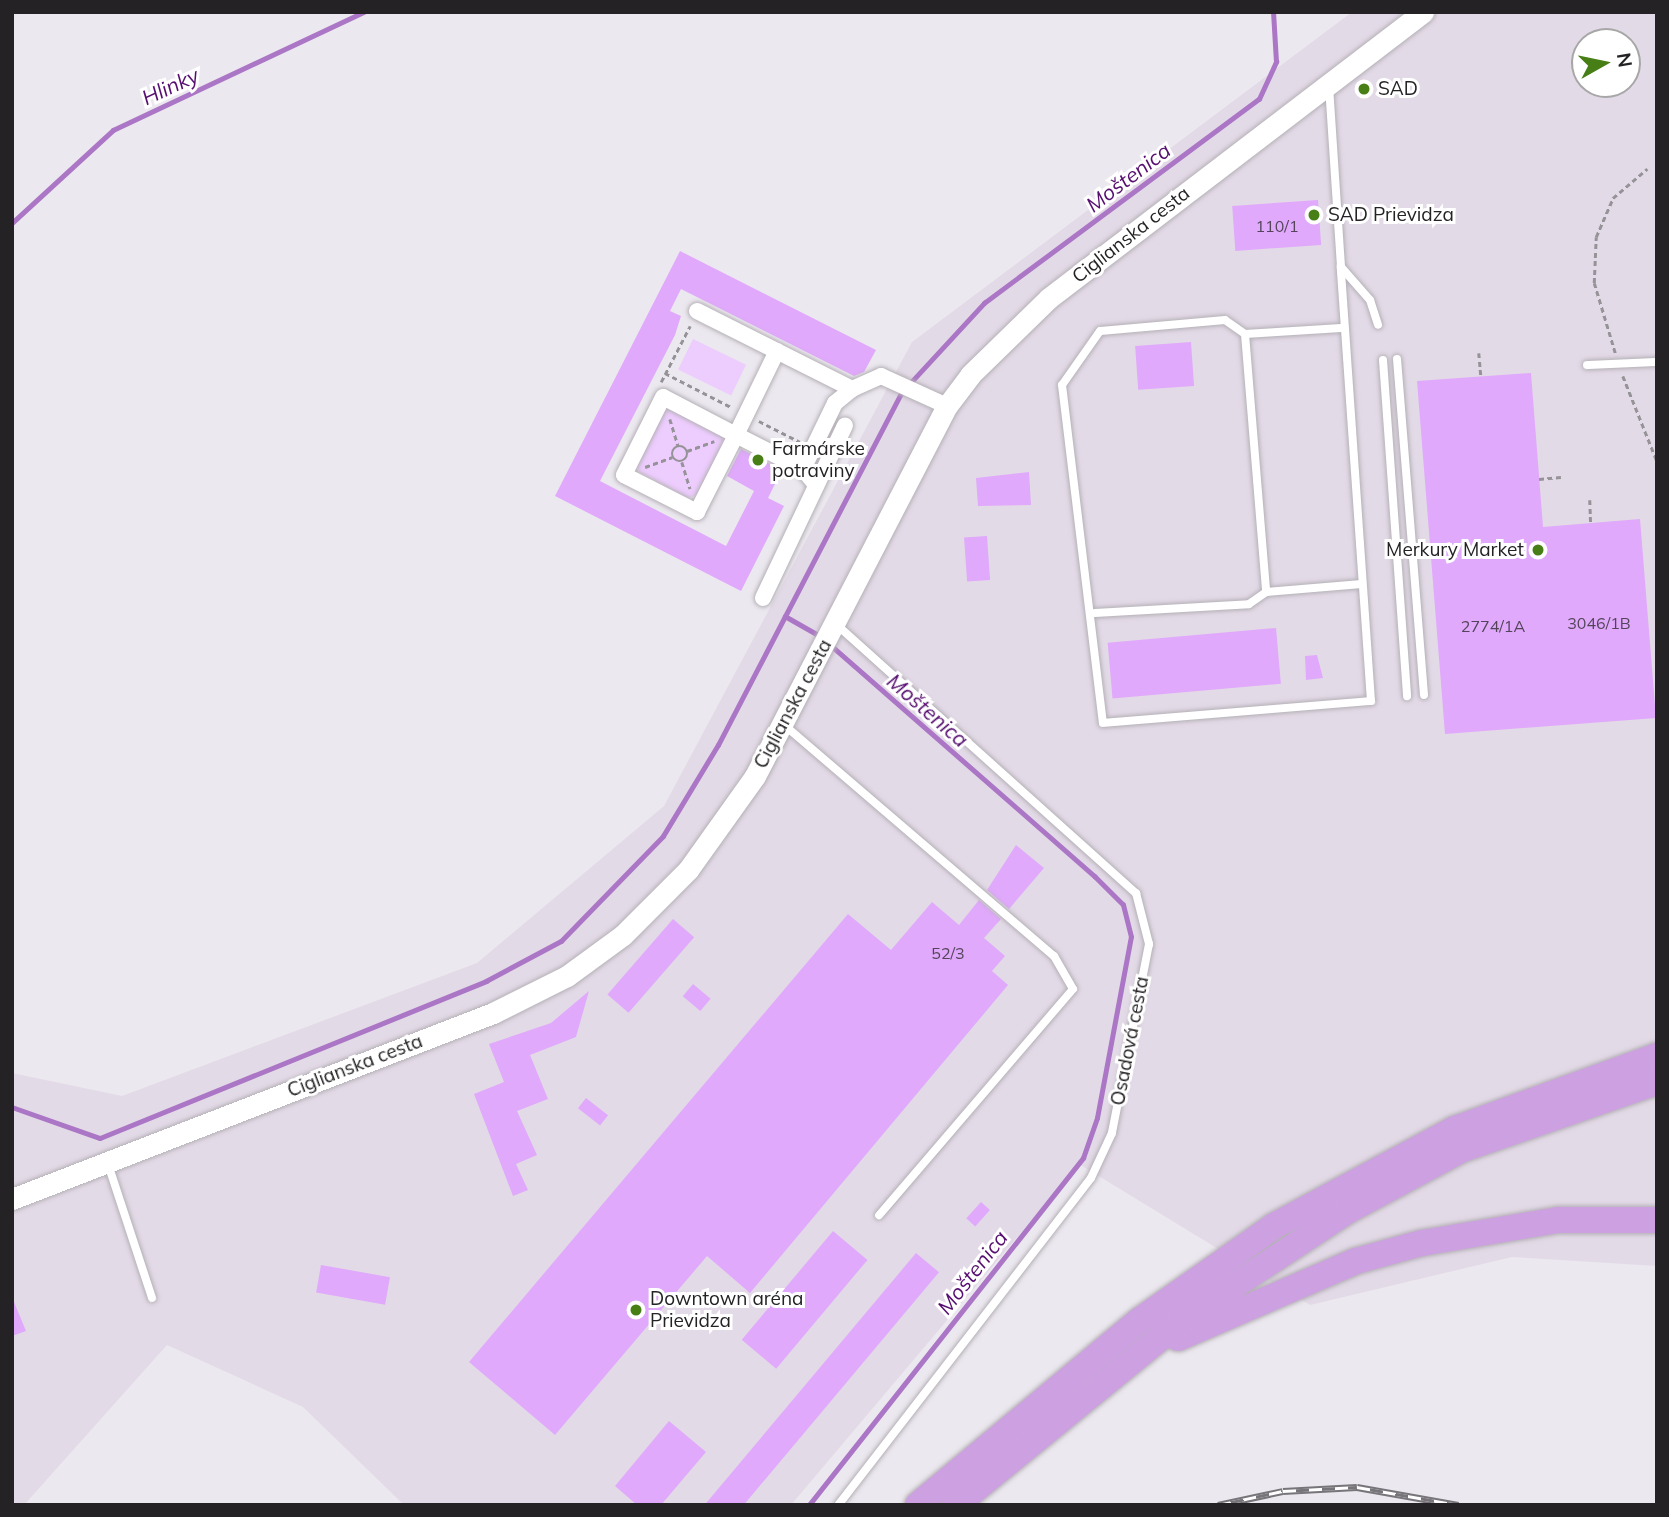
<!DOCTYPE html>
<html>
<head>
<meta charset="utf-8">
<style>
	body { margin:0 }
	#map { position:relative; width:1669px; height:1517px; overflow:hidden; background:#ece8ef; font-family:Mulish,sans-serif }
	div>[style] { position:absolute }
	.built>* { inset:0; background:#e3dae7 }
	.green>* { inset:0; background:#edccfe; transform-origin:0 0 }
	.stream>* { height:4.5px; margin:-2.25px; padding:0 2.25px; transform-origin:2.25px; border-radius:2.25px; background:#ab76c5 }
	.building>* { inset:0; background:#e0a9fb; transform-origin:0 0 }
	.path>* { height:2.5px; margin-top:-1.25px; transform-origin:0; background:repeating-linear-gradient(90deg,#969398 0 5px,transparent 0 8.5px) }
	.path>.ring { margin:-1.25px; padding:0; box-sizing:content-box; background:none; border:2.5px solid #969398; border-radius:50% }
	.roads { filter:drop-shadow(0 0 2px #b4b0b6) drop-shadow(0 0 2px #b4b0b6) }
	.service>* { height:8px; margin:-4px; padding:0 4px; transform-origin:4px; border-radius:4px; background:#fff }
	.minor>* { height:16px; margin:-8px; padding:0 8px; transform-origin:8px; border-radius:8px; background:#fff }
	.tertiary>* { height:21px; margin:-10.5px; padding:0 10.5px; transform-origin:10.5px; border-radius:10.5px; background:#fff }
	.primary>* { height:26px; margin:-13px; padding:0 13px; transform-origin:13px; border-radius:13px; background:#cda1e1 }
	.rail>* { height:7px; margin-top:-3.5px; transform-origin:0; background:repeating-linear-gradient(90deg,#fff 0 13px,#78757a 0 26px); box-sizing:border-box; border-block:2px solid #78757a }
	.dots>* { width:19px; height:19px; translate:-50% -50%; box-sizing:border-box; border:4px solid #fff; border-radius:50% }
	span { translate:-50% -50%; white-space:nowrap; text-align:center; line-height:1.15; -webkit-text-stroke:6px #fff; paint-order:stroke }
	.number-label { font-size:16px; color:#53445a }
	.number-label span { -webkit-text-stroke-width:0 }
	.poi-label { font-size:19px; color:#242225 }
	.left { translate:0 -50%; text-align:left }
	.right { translate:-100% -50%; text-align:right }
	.street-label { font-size:19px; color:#242225 }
	.water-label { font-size:21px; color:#560e70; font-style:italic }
	.frame { position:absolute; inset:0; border:14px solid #242225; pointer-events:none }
	.north { position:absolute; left:1571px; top:28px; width:70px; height:70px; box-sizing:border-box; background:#fff; border:2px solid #a7a7a8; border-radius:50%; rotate:81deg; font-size:19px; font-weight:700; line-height:28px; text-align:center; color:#242225 }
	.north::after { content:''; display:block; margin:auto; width:24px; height:32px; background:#477f16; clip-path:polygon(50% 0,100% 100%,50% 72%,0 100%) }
</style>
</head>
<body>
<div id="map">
	<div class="built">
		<i style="clip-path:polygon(evenodd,1352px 12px,1657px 12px,1657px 1266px,1512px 1257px,1310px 1305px,1079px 1164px,791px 1505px,404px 1505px,303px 1407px,167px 1345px,24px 1505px,12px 1505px,12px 1073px,122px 1096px,477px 963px,664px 806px,912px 342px,1352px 12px,1585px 42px,1627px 42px,1627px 84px,1585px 84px,1585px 42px)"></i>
	</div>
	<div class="green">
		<i style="left:693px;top:339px;width:59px;height:34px;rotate:26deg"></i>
		<i style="clip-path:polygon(673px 408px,721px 434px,724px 444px,699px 494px,688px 498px,639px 472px,637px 465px,664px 411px)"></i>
	</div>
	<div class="stream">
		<i style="left:12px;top:223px;width:137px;rotate:-42.6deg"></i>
		<i style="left:113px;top:130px;width:277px;rotate:-25.2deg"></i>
		<i style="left:785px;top:616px;width:40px;rotate:29.7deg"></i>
		<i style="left:12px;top:1107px;width:93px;rotate:19.4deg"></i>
		<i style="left:100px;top:1138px;width:417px;rotate:-22.1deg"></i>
		<i style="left:486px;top:981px;width:85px;rotate:-28.1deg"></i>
		<i style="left:561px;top:941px;width:146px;rotate:-45.8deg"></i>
		<i style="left:663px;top:836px;width:106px;rotate:-58.9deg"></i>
		<i style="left:718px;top:745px;width:398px;rotate:-62.5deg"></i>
		<i style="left:902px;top:392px;width:121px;rotate:-47.3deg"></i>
		<i style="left:984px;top:303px;width:342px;rotate:-36.6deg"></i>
		<i style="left:1259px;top:99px;width:41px;rotate:-65.3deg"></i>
		<i style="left:1276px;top:62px;width:50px;rotate:-93.4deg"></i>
		<i style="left:809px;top:1505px;width:442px;rotate:-51.7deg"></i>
		<i style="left:1083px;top:1158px;width:42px;rotate:-70.7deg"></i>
		<i style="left:1097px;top:1118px;width:184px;rotate:-79.4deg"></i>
		<i style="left:1131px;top:937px;width:33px;rotate:-104deg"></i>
		<i style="left:1123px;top:905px;width:40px;rotate:-135deg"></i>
		<i style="left:1095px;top:877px;width:354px;rotate:-138.8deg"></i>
	</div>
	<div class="building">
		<i style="left:1318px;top:200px;width:45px;height:86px;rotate:86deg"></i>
		<i style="clip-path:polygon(680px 251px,876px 350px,864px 372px,854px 376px,681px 289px,670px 311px,681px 316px,675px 335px,600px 481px,726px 546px,754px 491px,727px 476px,741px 449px,782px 470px,768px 498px,784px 506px,741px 591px,555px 496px)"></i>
		<i style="left:1191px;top:342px;width:44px;height:56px;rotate:86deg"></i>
		<i style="clip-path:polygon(1531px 373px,1543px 527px,1640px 519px,1656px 718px,1445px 734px,1417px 381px)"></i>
		<i style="clip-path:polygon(1029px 472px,1031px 505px,978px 506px,976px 478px)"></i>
		<i style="left:987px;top:536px;width:44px;height:23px;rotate:86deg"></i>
		<i style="left:1276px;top:628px;width:56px;height:169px;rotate:85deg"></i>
		<i style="clip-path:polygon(1317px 655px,1323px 678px,1306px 680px,1305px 656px)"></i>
		<i style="clip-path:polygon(1016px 845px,1044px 868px,1009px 909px,987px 890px)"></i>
		<i style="clip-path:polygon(979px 900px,1001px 919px,984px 938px,1005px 956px,992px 971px,1008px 985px,750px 1293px,707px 1256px,555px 1435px,469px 1362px,848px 914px,891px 950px,932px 902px,959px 925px)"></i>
		<i style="left:673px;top:919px;width:28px;height:100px;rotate:41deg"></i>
		<i style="left:693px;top:984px;width:23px;height:16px;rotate:40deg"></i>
		<i style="clip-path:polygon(589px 991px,576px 1037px,530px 1055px,548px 1099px,517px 1111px,537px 1155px,516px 1164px,528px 1190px,513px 1196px,474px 1094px,504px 1082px,489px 1044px,551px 1023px)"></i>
		<i style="left:586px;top:1098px;width:28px;height:13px;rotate:38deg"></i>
		<i style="left:981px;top:1202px;width:12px;height:22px;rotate:42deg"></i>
		<i style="left:833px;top:1231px;width:45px;height:142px;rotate:40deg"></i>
		<i style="left:916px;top:1253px;width:30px;height:330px;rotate:40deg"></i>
		<i style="left:321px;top:1265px;width:70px;height:28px;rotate:10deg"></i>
		<i style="clip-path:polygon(12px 1297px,26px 1331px,12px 1336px)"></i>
		<i style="clip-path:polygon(669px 1421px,706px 1452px,661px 1505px,637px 1505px,615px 1486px)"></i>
	</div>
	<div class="path">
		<i style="left:1479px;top:353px;width:24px;rotate:85deg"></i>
		<i style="left:1615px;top:353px;width:73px;rotate:-106.7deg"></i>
		<i style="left:1594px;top:283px;width:46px;rotate:-87.5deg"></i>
		<i style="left:1596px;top:237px;width:43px;rotate:-66.4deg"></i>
		<i style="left:1613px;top:198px;width:45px;rotate:-40.5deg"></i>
		<i style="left:665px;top:373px;width:74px;rotate:27.3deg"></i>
		<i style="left:1623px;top:376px;width:92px;rotate:68.2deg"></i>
		<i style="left:661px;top:382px;width:63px;rotate:-62.6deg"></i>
		<i style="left:670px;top:419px;width:28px;rotate:73deg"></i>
		<i style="left:759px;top:421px;width:46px;rotate:27.1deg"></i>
		<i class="ring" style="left:672px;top:446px;width:13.5px;height:13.5px"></i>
		<i style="left:687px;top:451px;width:29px;rotate:-20deg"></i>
		<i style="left:682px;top:462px;width:28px;rotate:73deg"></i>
		<i style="left:645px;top:467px;width:29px;rotate:-20deg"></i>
		<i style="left:1539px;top:479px;width:22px;rotate:-5deg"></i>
		<i style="left:1590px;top:500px;width:23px;rotate:88deg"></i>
	</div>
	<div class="roads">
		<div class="service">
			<i style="left:1329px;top:86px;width:181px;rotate:86.2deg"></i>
			<i style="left:1341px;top:267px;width:44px;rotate:48.7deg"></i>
			<i style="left:1370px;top:300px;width:26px;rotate:72deg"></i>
			<i style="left:1341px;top:328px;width:96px;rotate:176.4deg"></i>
			<i style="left:1245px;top:334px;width:24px;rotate:-145deg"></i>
			<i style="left:1225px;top:320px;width:125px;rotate:175deg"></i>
			<i style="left:1100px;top:331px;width:66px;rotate:125.1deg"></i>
			<i style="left:1062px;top:385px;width:340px;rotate:83.1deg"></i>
			<i style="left:1103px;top:723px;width:269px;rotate:-4.7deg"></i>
			<i style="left:1371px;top:701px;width:435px;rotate:-94deg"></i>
			<i style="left:1245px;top:334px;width:259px;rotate:85.3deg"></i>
			<i style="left:1397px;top:359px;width:337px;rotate:85.4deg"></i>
			<i style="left:1383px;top:360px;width:337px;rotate:85.9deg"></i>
			<i style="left:1587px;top:365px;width:70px;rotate:-2.5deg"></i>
			<i style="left:1095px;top:613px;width:154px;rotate:-3.3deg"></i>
			<i style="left:1249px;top:604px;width:21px;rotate:-35deg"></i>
			<i style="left:1266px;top:592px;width:96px;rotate:-4.8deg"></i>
			<i style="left:837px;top:625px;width:402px;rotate:41.9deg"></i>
			<i style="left:1136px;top:893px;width:53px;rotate:75.7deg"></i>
			<i style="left:1149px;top:944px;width:193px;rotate:101.1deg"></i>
			<i style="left:1112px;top:1133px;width:50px;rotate:115deg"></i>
			<i style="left:1091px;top:1178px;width:413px;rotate:127.7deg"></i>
			<i style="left:783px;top:724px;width:357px;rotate:40.6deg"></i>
			<i style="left:1054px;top:956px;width:38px;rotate:60deg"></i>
			<i style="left:1073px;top:989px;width:298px;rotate:130.6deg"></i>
			<i style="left:108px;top:1164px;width:141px;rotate:71.8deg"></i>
		</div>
		<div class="minor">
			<i style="left:697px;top:311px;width:174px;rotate:26.7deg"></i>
			<i style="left:852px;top:389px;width:32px;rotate:-24deg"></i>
			<i style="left:881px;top:376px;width:72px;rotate:24.4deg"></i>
			<i style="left:777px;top:351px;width:93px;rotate:116deg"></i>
			<i style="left:736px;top:435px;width:82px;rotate:-152.5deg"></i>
			<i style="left:663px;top:397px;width:87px;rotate:116.6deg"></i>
			<i style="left:624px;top:475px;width:82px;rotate:26.9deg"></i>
			<i style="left:697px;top:512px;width:86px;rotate:-63.1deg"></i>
			<i style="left:736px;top:435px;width:75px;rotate:26.9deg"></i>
			<i style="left:803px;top:469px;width:21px;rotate:51deg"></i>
			<i style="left:803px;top:469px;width:73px;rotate:-64.1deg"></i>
			<i style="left:835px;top:403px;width:22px;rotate:-39deg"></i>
			<i style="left:763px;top:598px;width:191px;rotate:-64.6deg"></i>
		</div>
		<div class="tertiary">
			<i style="left:12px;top:1199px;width:516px;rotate:-21.14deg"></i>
			<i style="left:493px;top:1013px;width:83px;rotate:-26.6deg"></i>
			<i style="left:567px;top:976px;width:69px;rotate:-36.2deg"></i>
			<i style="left:623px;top:935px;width:92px;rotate:-45deg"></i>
			<i style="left:688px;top:870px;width:115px;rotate:-54.5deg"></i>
			<i style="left:755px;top:776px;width:417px;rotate:-62.6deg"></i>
			<i style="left:947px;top:406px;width:39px;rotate:-53deg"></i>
			<i style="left:970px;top:375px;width:110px;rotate:-44.3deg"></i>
			<i style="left:1049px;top:298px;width:471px;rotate:-37.4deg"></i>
		</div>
		<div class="primary">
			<i style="left:1178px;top:1338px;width:194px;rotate:-23.4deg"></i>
			<i style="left:1356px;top:1261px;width:68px;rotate:-15.3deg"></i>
			<i style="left:1422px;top:1243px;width:138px;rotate:-9.6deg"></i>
			<i style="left:1558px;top:1220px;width:99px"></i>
			<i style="left:918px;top:1505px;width:288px;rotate:-39.8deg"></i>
			<i style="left:1139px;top:1321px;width:165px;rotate:-35.1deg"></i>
			<i style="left:1274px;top:1226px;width:205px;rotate:-28.2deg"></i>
			<i style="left:1455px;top:1129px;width:215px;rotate:-19.9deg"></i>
			<i style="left:956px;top:1505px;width:292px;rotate:-39.3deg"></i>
			<i style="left:1182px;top:1320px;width:200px;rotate:-33.4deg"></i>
			<i style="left:1349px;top:1210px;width:129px;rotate:-28.2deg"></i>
			<i style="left:1463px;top:1149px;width:205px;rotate:-19.1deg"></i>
		</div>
	</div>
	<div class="rail">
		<i style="left:1218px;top:1505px;width:66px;rotate:-12.2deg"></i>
		<i style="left:1283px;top:1491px;width:74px;rotate:-3.1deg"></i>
		<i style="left:1357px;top:1487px;width:103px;rotate:10.1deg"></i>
	</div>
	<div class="dots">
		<i style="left:1364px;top:89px;background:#477f16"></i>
		<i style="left:1314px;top:215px;background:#477f16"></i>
		<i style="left:758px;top:460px;background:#477f16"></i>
		<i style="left:1538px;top:550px;background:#477f16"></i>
		<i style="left:636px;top:1310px;background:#477f16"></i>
	</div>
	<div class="number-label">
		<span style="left:1277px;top:226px">110/1</span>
		<span style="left:1599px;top:623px">3046/1B</span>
		<span style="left:1493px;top:626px">2774/1A</span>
		<span style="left:948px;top:953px">52/3</span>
	</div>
	<div class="poi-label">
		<span class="left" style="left:1378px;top:89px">SAD</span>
		<span class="left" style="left:1328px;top:215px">SAD Prievidza</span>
		<span class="left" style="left:772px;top:460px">Farmárske<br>potraviny</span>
		<span class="right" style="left:1524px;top:550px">Merkury Market</span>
		<span class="left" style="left:650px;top:1310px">Downtown aréna<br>Prievidza</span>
	</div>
	<div class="street-label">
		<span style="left:1131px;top:235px;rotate:-38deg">Ciglianska cesta</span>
		<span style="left:793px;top:704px;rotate:-62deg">Ciglianska cesta</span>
		<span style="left:1130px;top:1041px;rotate:-79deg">Osadová cesta</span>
		<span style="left:355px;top:1066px;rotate:-21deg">Ciglianska cesta</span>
	</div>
	<div class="water-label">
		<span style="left:170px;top:86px;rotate:-25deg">Hlinky</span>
		<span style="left:1128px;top:177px;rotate:-37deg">Moštenica</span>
		<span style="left:928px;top:710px;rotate:41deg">Moštenica</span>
		<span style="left:972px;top:1272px;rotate:-52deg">Moštenica</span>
	</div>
	<div class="frame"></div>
	<div class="north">N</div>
</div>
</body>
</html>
